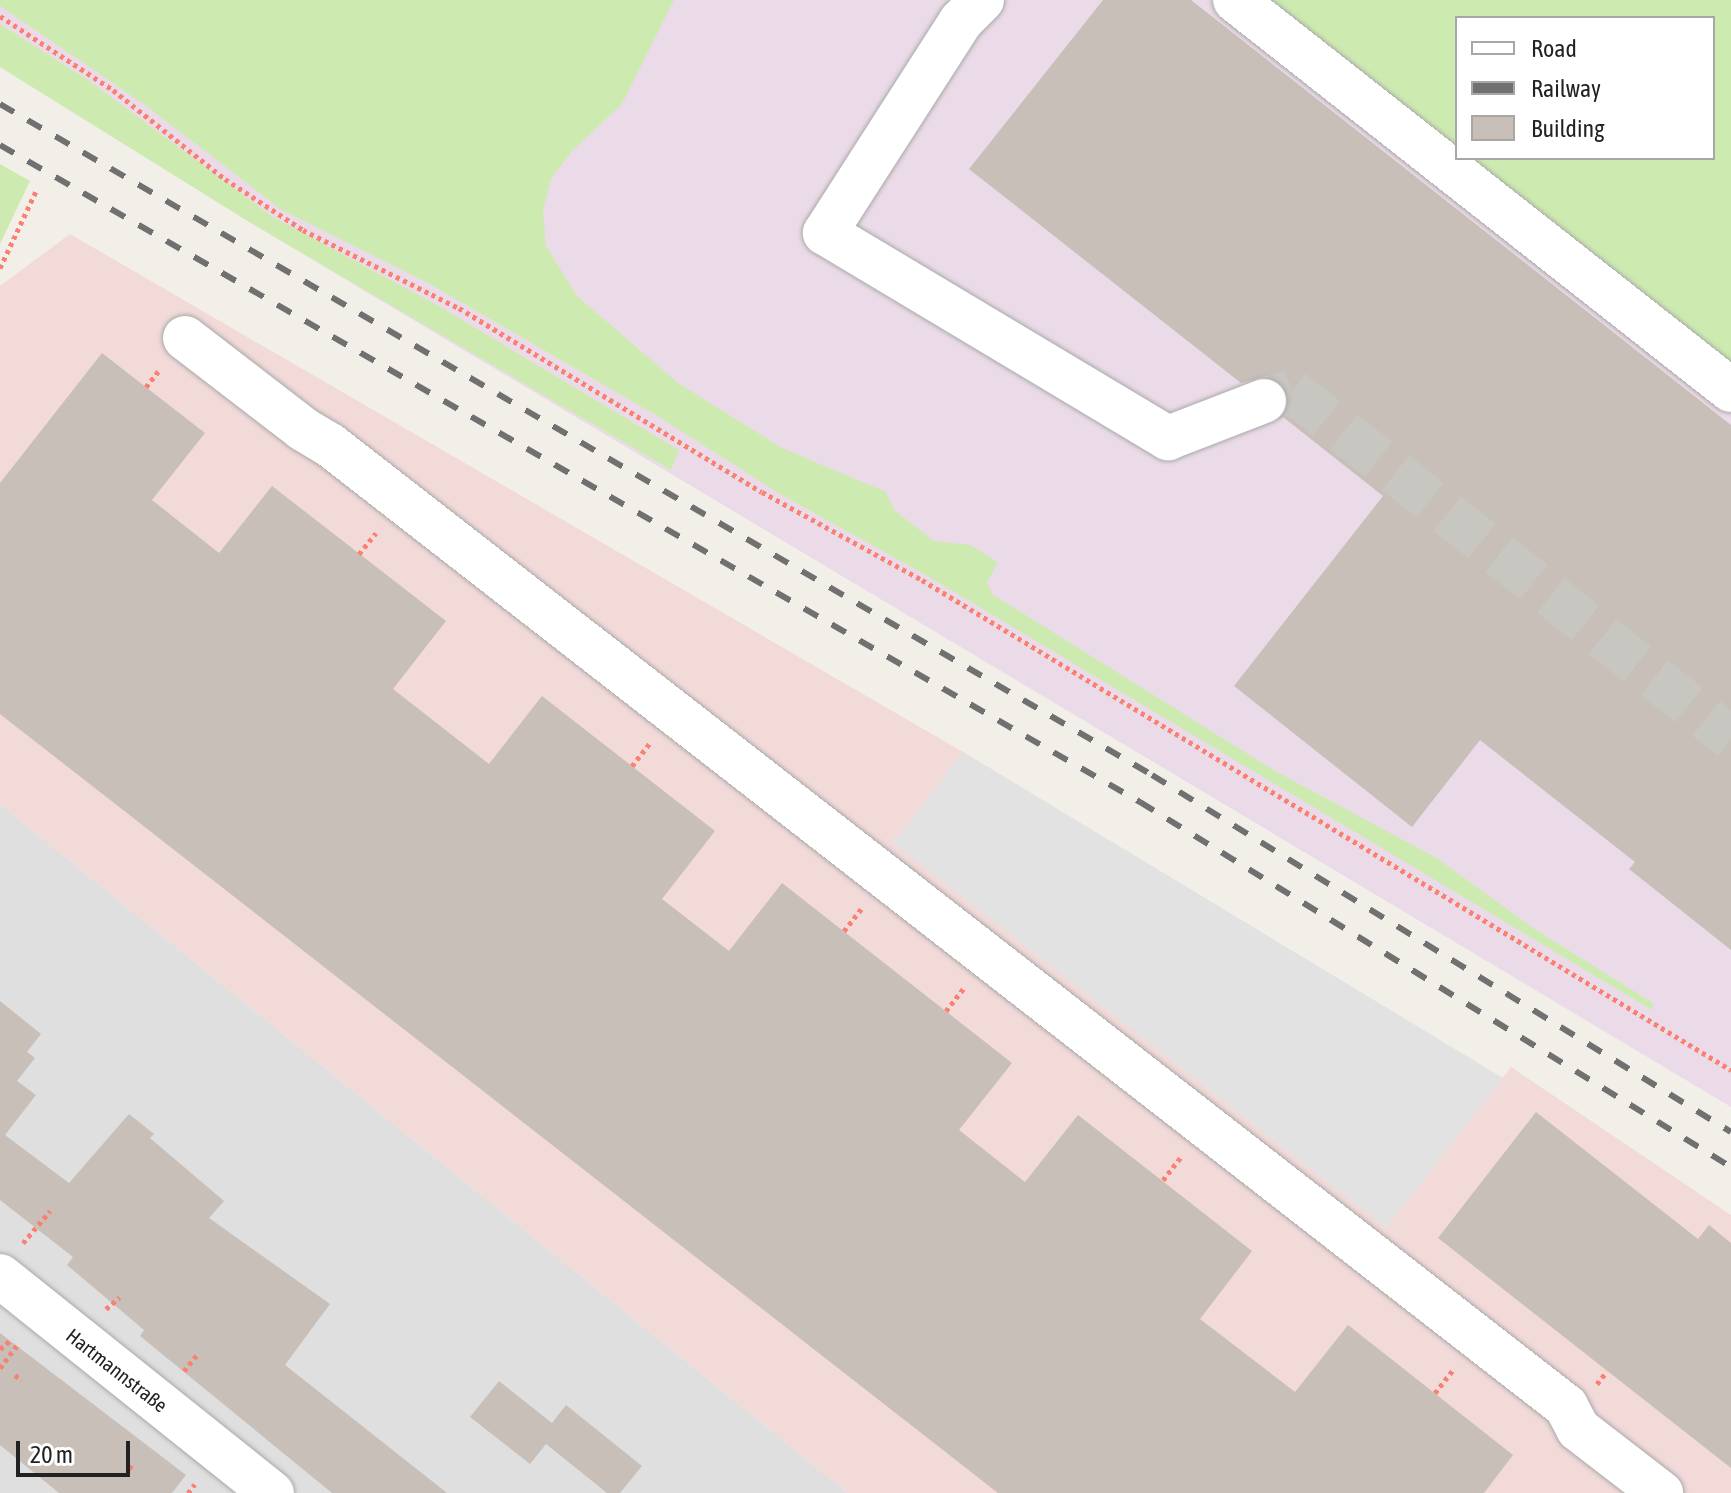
<!DOCTYPE html>
<html>
<head>
<meta charset="utf-8">
<style>
	body { margin:0 }
	#map { position:relative; width:1731px; height:1493px; overflow:hidden; background:#f2efe9; font-family:"Asap Condensed",sans-serif }
	div>[style] { position:absolute }
	.residential>* { inset:0; background:#e0dfdf }
	.commercial>* { inset:0; background:#f2dad9 }
	.industrial>* { inset:0; background:#ebdbe8 }
	.grass>* { inset:0; background:#cdebb0 }
	.parking>* { inset:0; background:#e2e2e2 }
	.building>* { inset:0; background:#c7bfb8 }
	.minor-tunnel>* { height:44px; margin-top:-22px; transform-origin:0; background:repeating-linear-gradient(90deg,#c8c6c1 0 44px,transparent 0 66px) }
	.path>* { height:5px; margin-top:-2.5px; transform-origin:0; background:repeating-linear-gradient(90deg,#fa8072 0 4px,transparent 0 8px) }
	.roads { filter:drop-shadow(0 0 2px #a9a9a9) drop-shadow(0 0 2px #a9a9a9) }
	.minor>* { height:44px; margin:-22px; padding:0 22px; transform-origin:22px; border-radius:22px; background:#fff }
	.rail>* { height:6px; margin-top:-3px; transform-origin:0; background:repeating-linear-gradient(90deg,#707070 0 16px,transparent 0 32px) }
	span { translate:-50% -50%; white-space:nowrap; text-align:center; line-height:1.15; -webkit-text-stroke:7px #fff; paint-order:stroke }
	.street-label { font-size:20px; color:#222 }
	.legend { position:absolute; left:1455px; top:16px; width:260px; height:144px; box-sizing:border-box; background:#fff; border:2px solid #a7a7a7; margin:0; padding:10px 14px; list-style:none; font-size:24px; color:#222 }
	.legend li { display:flex; align-items:center; gap:16px; height:40px }
	.legend b { width:40px; border:2px solid #a7a7a7 }
	.scale { position:absolute; left:16px; top:1441px; width:114px; height:36px; box-sizing:border-box; border:4px solid #222; border-top:0; padding-left:10px; font-size:24px; line-height:28px; white-space:nowrap; color:#222; -webkit-text-stroke:6px #fff; paint-order:stroke }
</style>
</head>
<body>
<div id="map">
	<div class="residential">
		<i style="clip-path:polygon(0 804px,848px 1493px,0 1493px)"></i>
	</div>
	<div class="commercial">
		<i style="clip-path:polygon(70px 234px,963px 752px,1502px 1078px,1511px 1067px,1731px 1215px,1731px 1493px,848px 1493px,0 804px,0 286px)"></i>
	</div>
	<div class="industrial">
		<i style="clip-path:polygon(0 0,1265px 0,1731px 370px,1731px 1107px,251px 223px,0 67px)"></i>
	</div>
	<div class="grass">
		<i style="clip-path:polygon(0 0,674px 0,622px 104px,572px 151px,551px 179px,543px 211px,546px 246px,577px 296px,678px 383px,782px 448px,886px 492px,894px 510px,934px 541px,970px 545px,998px 562px,987px 582px,992px 594px,1275px 771px,1435px 857px,1536px 930px,1653px 1003px,1652px 1010px,926px 575px,780px 494px,659px 417px,430px 284px,282px 210px,145px 105px,0 6px)"></i>
		<i style="clip-path:polygon(1265px 0,1731px 0,1731px 370px,1464px 158px,1713px 158px,1713px 18px,1457px 18px,1457px 153px)"></i>
		<i style="clip-path:polygon(0 24px,88px 80px,273px 217px,439px 306px,679px 450px,671px 470px,251px 223px,0 67px)"></i>
		<i style="clip-path:polygon(0 164px,30px 181px,0 244px)"></i>
	</div>
	<div class="parking">
		<i style="clip-path:polygon(963px 752px,1503px 1078px,1386px 1228px,893px 843px)"></i>
	</div>
	<div class="building">
		<i style="clip-path:polygon(1103px 0,1191px 0,1731px 425px,1731px 950px,1629px 869px,1635px 862px,1480px 740px,1412px 827px,1234px 686px,1383px 496px,1283px 417px,1288px 393px,1279px 381px,1267px 376px,1241px 383px,969px 169px)"></i>
		<i style="clip-path:polygon(102px 353px,205px 433px,152px 500px,219px 553px,272px 486px,446px 621px,393px 689px,489px 764px,542px 696px,715px 831px,662px 899px,729px 951px,782px 883px,1012px 1063px,959px 1130px,1025px 1182px,1078px 1115px,1252px 1251px,1200px 1319px,1295px 1392px,1348px 1325px,1513px 1455px,1484px 1493px,998px 1493px,0 714px,0 483px)"></i>
		<i style="clip-path:polygon(0 1001px,41px 1034px,27px 1052px,35px 1058px,17px 1081px,36px 1095px,5px 1135px,69px 1183px,129px 1114px,154px 1134px,150px 1138px,224px 1201px,209px 1218px,330px 1304px,285px 1365px,447px 1493px,332px 1493px,140px 1336px,144px 1330px,67px 1265px,73px 1257px,0 1200px)"></i>
		<i style="clip-path:polygon(1536px 1112px,1698px 1239px,1709px 1225px,1731px 1243px,1731px 1468px,1438px 1238px)"></i>
		<i style="clip-path:polygon(0 1333px,186px 1475px,172px 1493px,59px 1493px,0 1445px)"></i>
		<i style="clip-path:polygon(499px 1381px,552px 1423px,566px 1405px,642px 1466px,620px 1493px,607px 1493px,546px 1444px,530px 1464px,470px 1417px)"></i>
	</div>
	<div class="minor-tunnel">
		<i style="left:1264px;top:401px;width:30px;rotate:-20deg"></i>
		<i style="left:1292px;top:391px;width:560px;rotate:38.32deg"></i>
	</div>
	<div class="path">
		<i style="left:0;top:16px;width:135px;rotate:33.2deg"></i>
		<i style="left:113px;top:90px;width:143px;rotate:38.5deg"></i>
		<i style="left:225px;top:179px;width:93px;rotate:33.2deg"></i>
		<i style="left:303px;top:230px;width:174px;rotate:26.6deg"></i>
		<i style="left:459px;top:308px;width:354px;rotate:31.3deg"></i>
		<i style="left:762px;top:492px;width:183px;rotate:28.8deg"></i>
		<i style="left:922px;top:580px;width:946px;rotate:31.2deg"></i>
		<i style="left:0;top:268px;width:85px;rotate:-64.9deg"></i>
		<i style="left:146px;top:387px;width:23px;rotate:-52deg"></i>
		<i style="left:359px;top:554px;width:27px;rotate:-51deg"></i>
		<i style="left:632px;top:766px;width:31px;rotate:-52deg"></i>
		<i style="left:844px;top:931px;width:31px;rotate:-52deg"></i>
		<i style="left:946px;top:1011px;width:31px;rotate:-52deg"></i>
		<i style="left:1163px;top:1180px;width:31px;rotate:-52deg"></i>
		<i style="left:23px;top:1243px;width:42px;rotate:-49.8deg"></i>
		<i style="left:106px;top:1309px;width:18px;rotate:-41deg"></i>
		<i style="left:0;top:1349px;width:16px;rotate:-40deg"></i>
		<i style="left:0;top:1368px;width:31px;rotate:-53deg"></i>
		<i style="left:184px;top:1371px;width:22px;rotate:-51deg"></i>
		<i style="left:15px;top:1375px;width:8px;rotate:40deg"></i>
		<i style="left:1597px;top:1384px;width:16px;rotate:-52deg"></i>
		<i style="left:1435px;top:1393px;width:31px;rotate:-52deg"></i>
		<i style="left:129px;top:1466px;width:6px;rotate:39deg"></i>
		<i style="left:188px;top:1493px;width:11px;rotate:-52deg"></i>
	</div>
	<div class="roads">
		<div class="minor">
			<i style="left:982px;top:0;width:30px;rotate:135deg"></i>
			<i style="left:961px;top:21px;width:252px;rotate:122.7deg"></i>
			<i style="left:825px;top:233px;width:400px;rotate:30.9deg"></i>
			<i style="left:1168px;top:438px;width:103px;rotate:-21.1deg"></i>
			<i style="left:1235px;top:0;width:631px;rotate:38.18deg"></i>
			<i style="left:185px;top:338px;width:149px;rotate:37.6deg"></i>
			<i style="left:303px;top:429px;width:31px;rotate:31deg"></i>
			<i style="left:330px;top:445px;width:1566px;rotate:37.87deg"></i>
			<i style="left:1566px;top:1406px;width:26px;rotate:62deg"></i>
			<i style="left:1578px;top:1429px;width:105px;rotate:37.6deg"></i>
			<i style="left:0;top:1276px;width:348px;rotate:38.6deg"></i>
		</div>
	</div>
	<div class="rail">
		<i style="left:0;top:104px;width:1333px;rotate:30.22deg"></i>
		<i style="left:1152px;top:775px;width:680px;rotate:31.66deg"></i>
		<i style="left:0;top:145px;width:1316px;rotate:29.96deg"></i>
		<i style="left:1140px;top:802px;width:695px;rotate:31.7deg"></i>
	</div>
	<div class="street-label">
		<span style="left:117px;top:1370px;rotate:38deg">Hartmannstraße</span>
	</div>
	<ul class="legend">
	<li><b style="height:10px;background:#fff"></b>Road</li>
	<li><b style="height:10px;background:#707070"></b>Railway</li>
	<li><b style="height:22px;background:#c7bfb8"></b>Building</li>
	</ul>
	<div class="scale">20 m</div>
</div>
</body>
</html>
